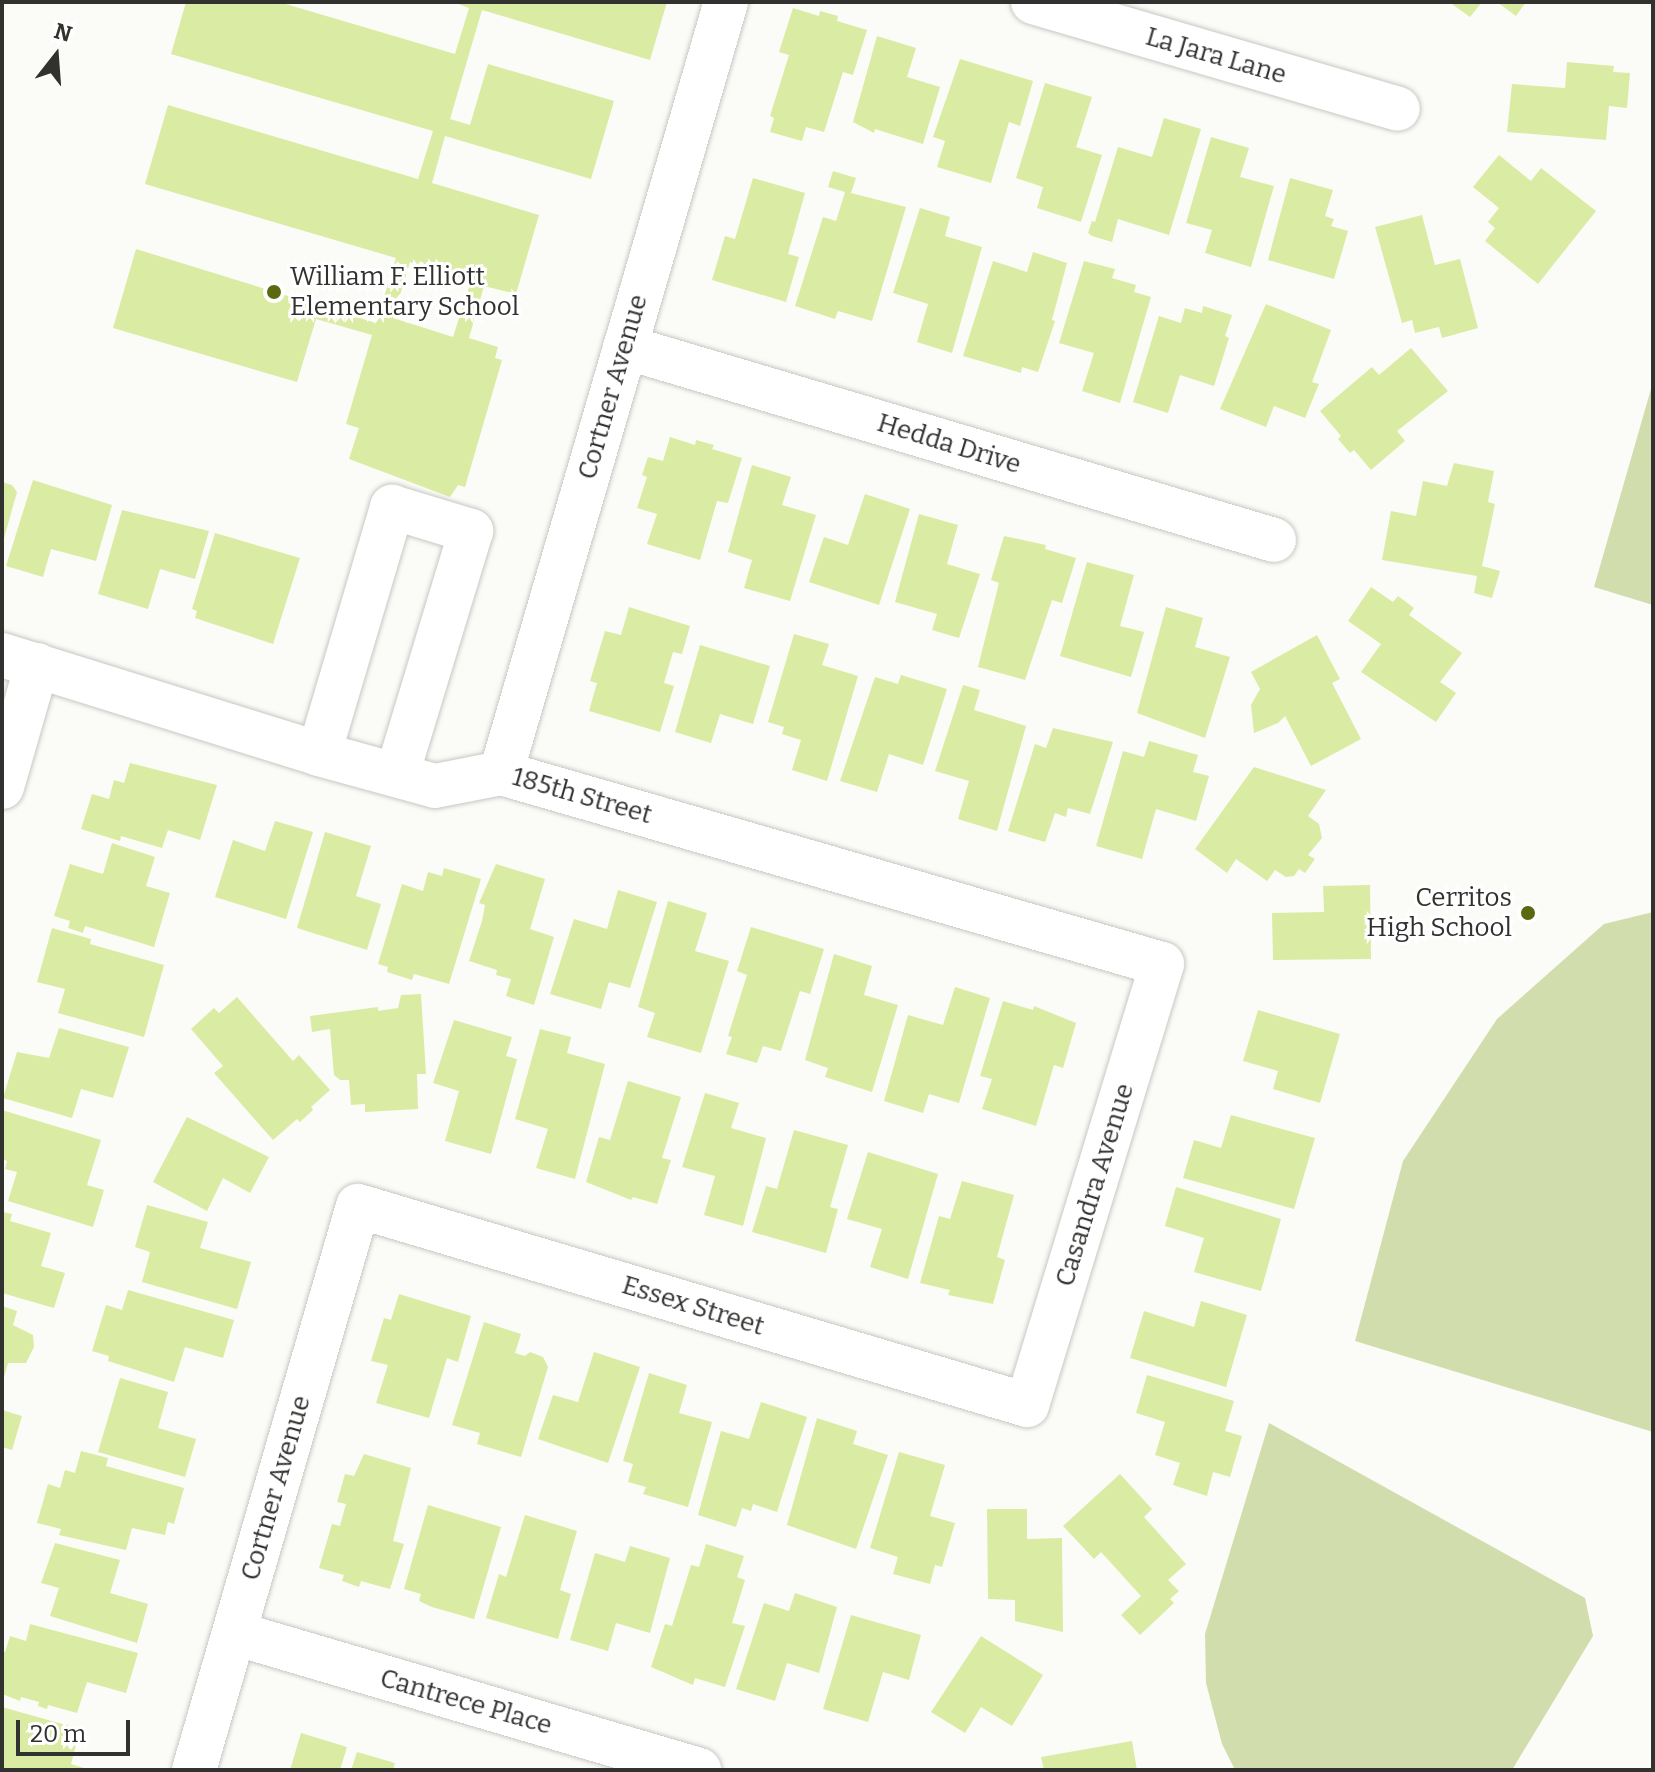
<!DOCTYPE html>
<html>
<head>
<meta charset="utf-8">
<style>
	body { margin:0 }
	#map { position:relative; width:1655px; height:1772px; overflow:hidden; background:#fbfcf7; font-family:Bitter,serif }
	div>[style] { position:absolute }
	.green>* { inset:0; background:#d2ddae }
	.building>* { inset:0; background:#daeba4 }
	.roads { filter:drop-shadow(0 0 2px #c7c8c3) drop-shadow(0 0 2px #c7c8c3) }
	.minor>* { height:44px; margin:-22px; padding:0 22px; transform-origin:22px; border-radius:22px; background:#fff }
	.dots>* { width:22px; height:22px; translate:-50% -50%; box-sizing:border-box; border:4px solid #fff; border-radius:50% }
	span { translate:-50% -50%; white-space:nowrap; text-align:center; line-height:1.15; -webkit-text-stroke:6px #fff; paint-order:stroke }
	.street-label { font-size:26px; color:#31312f }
	.poi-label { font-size:26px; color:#31312f }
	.left { translate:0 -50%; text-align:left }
	.right { translate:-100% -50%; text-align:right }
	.frame { position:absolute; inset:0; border:4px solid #31312f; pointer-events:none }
	.north { position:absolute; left:16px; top:16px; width:80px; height:80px; -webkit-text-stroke:6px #fff; paint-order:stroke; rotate:17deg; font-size:22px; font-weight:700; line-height:32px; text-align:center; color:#31312f }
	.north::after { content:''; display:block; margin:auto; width:28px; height:36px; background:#31312f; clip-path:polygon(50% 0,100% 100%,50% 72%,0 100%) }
	.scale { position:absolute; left:16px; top:1720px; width:114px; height:36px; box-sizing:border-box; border:4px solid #31312f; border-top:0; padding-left:10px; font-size:24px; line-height:28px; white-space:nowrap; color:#31312f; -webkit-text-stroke:6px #fff; paint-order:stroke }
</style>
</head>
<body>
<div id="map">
	<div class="green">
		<i style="clip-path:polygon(1653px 382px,1653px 605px,1594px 587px)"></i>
		<i style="clip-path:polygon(1653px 912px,1653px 1432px,1355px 1341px,1403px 1161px,1497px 1019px,1604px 924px)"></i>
		<i style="clip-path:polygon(1269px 1423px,1585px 1598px,1593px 1636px,1512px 1770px,1235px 1770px,1222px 1744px,1206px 1683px,1205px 1634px)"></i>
	</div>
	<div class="building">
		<i style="clip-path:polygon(evenodd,186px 2px,279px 2px,455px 54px,469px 8px,453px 2px,667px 2px,650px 60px,482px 10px,450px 119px,470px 125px,488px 64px,614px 101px,591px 179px,445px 136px,432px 183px,539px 215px,516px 294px,484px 286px,469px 338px,498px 347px,495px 358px,502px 360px,465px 487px,458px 485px,450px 497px,349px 459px,359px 428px,346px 424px,372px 335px,316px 319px,297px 382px,113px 328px,136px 249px,376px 323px,396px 258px,145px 184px,168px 105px,418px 179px,433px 131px,171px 54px,186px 2px,410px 262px,471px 281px,453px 337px,393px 318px,410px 262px)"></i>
		<i style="clip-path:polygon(1449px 2px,1482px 2px,1470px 17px)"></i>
		<i style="clip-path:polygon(1497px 2px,1526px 2px,1516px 16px)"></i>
		<i style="clip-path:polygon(793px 8px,819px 16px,820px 11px,838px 16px,837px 21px,867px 30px,853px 75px,843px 72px,824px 132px,806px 127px,802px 141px,770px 132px,774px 118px,770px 116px,789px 55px,779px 52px)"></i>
		<i style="clip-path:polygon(877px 36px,916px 48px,907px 77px,940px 87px,923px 144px,875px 129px,874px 133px,853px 122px)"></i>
		<i style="clip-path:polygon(960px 59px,1033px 81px,1020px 126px,1009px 122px,991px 183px,937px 167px,945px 141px,933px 137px)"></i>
		<i style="clip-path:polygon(1567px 62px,1614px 66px,1613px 72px,1630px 73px,1627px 108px,1609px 106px,1606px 140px,1507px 132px,1512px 84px,1565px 88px)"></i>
		<i style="clip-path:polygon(1045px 83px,1092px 97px,1076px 147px,1102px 155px,1081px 222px,1037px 208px,1043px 187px,1016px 178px)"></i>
		<i style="clip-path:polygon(1164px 118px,1201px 129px,1169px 235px,1118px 219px,1112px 242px,1092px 236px,1088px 233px,1092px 221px,1095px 222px,1118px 147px,1152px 157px)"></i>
		<i style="clip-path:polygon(1211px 137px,1249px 148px,1240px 177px,1274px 186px,1251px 267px,1205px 253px,1212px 230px,1186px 223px)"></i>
		<i style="clip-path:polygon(1499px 155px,1531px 181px,1541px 168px,1596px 211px,1538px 284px,1485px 241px,1495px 228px,1488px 222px,1499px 208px,1473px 187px)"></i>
		<i style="clip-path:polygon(833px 171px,856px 178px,851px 193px,906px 207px,872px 321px,838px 311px,835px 319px,795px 306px,823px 217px,836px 221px,845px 192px,828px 187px)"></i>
		<i style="clip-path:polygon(753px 178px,805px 193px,788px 254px,799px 257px,786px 302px,712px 280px,725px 236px,735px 239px)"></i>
		<i style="clip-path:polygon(1290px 178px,1333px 190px,1325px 216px,1334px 219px,1331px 226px,1348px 231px,1334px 279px,1268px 260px)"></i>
		<i style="clip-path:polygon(920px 208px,950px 217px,945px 236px,982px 247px,952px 353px,917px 342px,928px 304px,893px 293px)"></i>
		<i style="clip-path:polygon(1422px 215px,1435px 265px,1460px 259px,1478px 328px,1442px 338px,1439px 327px,1415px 333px,1412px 320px,1402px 323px,1375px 227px)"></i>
		<i style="clip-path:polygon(1033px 252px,1067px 263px,1052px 320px,1055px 321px,1038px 372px,1022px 367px,1021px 373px,963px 356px,993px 261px,1027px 272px)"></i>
		<i style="clip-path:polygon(1084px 261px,1115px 269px,1112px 278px,1136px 285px,1134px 292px,1151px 297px,1120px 403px,1082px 391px,1094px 353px,1059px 343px)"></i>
		<i style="clip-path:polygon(1266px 304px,1331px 330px,1312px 382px,1319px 384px,1305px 418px,1274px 406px,1266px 427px,1220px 409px)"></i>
		<i style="clip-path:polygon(1203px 306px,1232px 315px,1225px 336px,1229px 338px,1214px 386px,1180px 375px,1168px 413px,1133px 402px,1159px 316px,1181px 323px,1185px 308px,1202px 313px)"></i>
		<i style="clip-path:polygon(1411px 348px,1448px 391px,1397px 431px,1405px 441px,1371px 470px,1354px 450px,1350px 453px,1338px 439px,1341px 436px,1320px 411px,1372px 367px,1379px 375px)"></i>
		<i style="clip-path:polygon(670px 437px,695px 445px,696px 440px,714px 445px,712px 449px,742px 458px,728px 503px,717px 501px,700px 560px,647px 544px,657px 514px,637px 508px,647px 477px,642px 475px,648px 457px,663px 461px)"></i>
		<i style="clip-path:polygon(1454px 463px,1494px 471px,1488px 502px,1495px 504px,1482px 566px,1500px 571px,1492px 598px,1474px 593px,1477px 576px,1382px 560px,1391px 511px,1416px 516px,1423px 481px,1447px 486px)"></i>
		<i style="clip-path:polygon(752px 465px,791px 477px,782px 505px,816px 515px,790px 601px,744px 588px,752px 560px,728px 552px)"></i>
		<i style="clip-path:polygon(33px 480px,112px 505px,96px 561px,51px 549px,43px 577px,6px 566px)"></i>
		<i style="clip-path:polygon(2px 482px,12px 485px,17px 492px,3px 542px)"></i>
		<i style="clip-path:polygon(865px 494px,910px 509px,879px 605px,809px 582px,824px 537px,848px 545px)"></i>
		<i style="clip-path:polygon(122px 510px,209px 531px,195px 579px,160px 569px,148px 609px,98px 594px)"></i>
		<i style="clip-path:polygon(919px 514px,958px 525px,947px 564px,980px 574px,959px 638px,932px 630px,937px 614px,895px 602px)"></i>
		<i style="clip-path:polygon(215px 533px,300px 558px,273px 644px,195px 618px,197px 611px,192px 609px)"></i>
		<i style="clip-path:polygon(1004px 536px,1046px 545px,1045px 549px,1076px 558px,1062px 603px,1052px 600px,1025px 680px,978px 667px,999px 583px,991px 580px)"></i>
		<i style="clip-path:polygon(1087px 562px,1134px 575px,1120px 626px,1144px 632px,1131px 677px,1060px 656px)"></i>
		<i style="clip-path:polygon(1371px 587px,1393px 602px,1398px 596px,1414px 608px,1409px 615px,1462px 653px,1440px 682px,1456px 693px,1436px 722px,1361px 672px,1381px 644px,1348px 621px)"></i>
		<i style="clip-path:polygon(629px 607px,690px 626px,682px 654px,673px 652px,664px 683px,674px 686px,660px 732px,589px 711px,597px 683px,590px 681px,605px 631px,621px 635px)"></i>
		<i style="clip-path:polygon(1166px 607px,1203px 618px,1195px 647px,1230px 657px,1205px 738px,1137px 713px)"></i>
		<i style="clip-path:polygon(794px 634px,829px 644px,822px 665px,858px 676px,827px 781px,792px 770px,801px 740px,782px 734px,784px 727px,768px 722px)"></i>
		<i style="clip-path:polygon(1317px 635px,1340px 679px,1332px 683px,1361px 739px,1311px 766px,1285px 716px,1278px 723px,1254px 733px,1251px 705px,1260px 689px,1251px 672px)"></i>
		<i style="clip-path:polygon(700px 645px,770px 666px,753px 724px,720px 714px,711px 743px,675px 732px)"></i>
		<i style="clip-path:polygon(901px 675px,947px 689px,923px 765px,889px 754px,877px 792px,840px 781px,875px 677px,898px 684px)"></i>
		<i style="clip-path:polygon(963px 685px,980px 690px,974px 710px,1026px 726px,997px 831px,958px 819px,969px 781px,935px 771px)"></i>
		<i style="clip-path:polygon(1053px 728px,1113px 742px,1090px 814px,1068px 808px,1066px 817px,1055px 813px,1045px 842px,1008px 831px,1035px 744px,1046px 748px)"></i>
		<i style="clip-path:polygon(1149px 741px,1198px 755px,1193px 772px,1209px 776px,1196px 821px,1156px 809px,1142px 859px,1096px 846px,1123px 751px,1144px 757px)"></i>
		<i style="clip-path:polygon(130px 763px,217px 785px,200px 840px,168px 830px,162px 848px,121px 836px,120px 841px,81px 829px,92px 794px,109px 799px,114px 780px,124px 783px)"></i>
		<i style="clip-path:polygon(1254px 767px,1326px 790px,1308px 816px,1319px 824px,1322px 838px,1308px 855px,1315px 859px,1305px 873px,1299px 869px,1294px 876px,1286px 877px,1275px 870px,1267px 881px,1236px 859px,1227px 873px,1195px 849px)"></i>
		<i style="clip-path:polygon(275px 821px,313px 832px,286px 919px,215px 897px,233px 840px,265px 851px)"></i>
		<i style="clip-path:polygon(325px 832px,371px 846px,356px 896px,381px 904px,367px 950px,297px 928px)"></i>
		<i style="clip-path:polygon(112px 843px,155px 857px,146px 886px,170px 893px,154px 947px,85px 926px,83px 933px,68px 928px,70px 921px,54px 916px,70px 864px,103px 874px)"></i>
		<i style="clip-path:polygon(496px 864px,545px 879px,530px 929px,554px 937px,534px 1005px,506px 996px,511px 979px,496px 975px,497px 970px,469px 961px,482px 921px,485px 905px,479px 903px)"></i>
		<i style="clip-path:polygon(444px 868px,481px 879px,449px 984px,414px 974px,412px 980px,387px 972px,388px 967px,378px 964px,402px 884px,423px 891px,428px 872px,442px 876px)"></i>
		<i style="clip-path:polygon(1370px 885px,1371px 959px,1273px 960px,1272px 913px,1324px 912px,1323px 886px)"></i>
		<i style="clip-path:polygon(618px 890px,657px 902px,630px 988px,609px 982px,601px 1009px,550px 994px,574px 919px,607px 929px)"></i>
		<i style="clip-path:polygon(668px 901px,707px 913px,695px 951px,729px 961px,701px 1053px,647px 1037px,655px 1013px,638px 1007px)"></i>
		<i style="clip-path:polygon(751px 927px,824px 949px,810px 994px,800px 991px,781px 1051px,763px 1046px,757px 1063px,726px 1054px,732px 1037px,728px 1036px,747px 975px,737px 971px)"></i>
		<i style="clip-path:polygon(52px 928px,91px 939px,90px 944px,164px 965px,144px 1037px,58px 1013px,65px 989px,37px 982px)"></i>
		<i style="clip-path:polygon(834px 954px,872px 966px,864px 995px,898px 1005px,872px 1092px,825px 1077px,828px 1068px,805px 1060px)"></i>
		<i style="clip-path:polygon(955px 987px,990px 998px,959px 1103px,929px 1094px,923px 1113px,884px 1101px,908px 1015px,943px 1025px)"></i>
		<i style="clip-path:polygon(421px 994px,426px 1074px,417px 1074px,418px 1109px,365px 1112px,365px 1104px,351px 1105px,349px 1080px,340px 1080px,334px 1075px,330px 1029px,312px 1032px,310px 1016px,378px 1007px,378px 1011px,398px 1008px,401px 995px)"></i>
		<i style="clip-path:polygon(237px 997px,293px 1061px,299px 1055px,330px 1090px,311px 1107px,313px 1110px,300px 1122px,297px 1119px,273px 1140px,214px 1073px,223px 1066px,191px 1029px,214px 1008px,219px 1013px)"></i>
		<i style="clip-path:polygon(1003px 1001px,1033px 1010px,1034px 1006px,1076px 1023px,1063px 1068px,1054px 1065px,1036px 1126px,982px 1109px,992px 1079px,980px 1076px)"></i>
		<i style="clip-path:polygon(1258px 1010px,1340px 1034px,1320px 1103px,1273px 1089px,1278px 1071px,1243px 1061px)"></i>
		<i style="clip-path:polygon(454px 1020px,512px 1037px,506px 1056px,517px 1059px,491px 1154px,445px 1141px,459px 1091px,433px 1083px)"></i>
		<i style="clip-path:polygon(59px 1028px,129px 1047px,113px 1098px,81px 1089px,72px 1118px,3px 1098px,17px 1052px,49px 1058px)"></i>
		<i style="clip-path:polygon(540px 1029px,571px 1037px,567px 1053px,605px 1064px,575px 1179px,536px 1168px,548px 1129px,515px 1119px)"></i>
		<i style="clip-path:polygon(628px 1081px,681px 1097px,662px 1158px,671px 1160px,657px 1204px,633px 1197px,631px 1200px,586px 1182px,599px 1137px,610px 1140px)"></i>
		<i style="clip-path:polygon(705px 1093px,739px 1103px,731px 1128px,766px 1138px,743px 1226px,704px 1215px,715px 1176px,682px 1167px)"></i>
		<i style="clip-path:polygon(2px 1110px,101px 1140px,87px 1185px,104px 1190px,93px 1227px,8px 1201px,17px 1172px,5px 1169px,7px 1161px,2px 1159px)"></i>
		<i style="clip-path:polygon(1231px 1115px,1315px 1138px,1294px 1209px,1183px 1178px,1194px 1140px,1221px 1148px)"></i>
		<i style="clip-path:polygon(187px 1117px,269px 1157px,250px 1193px,223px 1178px,207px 1211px,153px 1182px)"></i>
		<i style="clip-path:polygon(794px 1130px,848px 1145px,830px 1207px,838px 1209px,826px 1253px,752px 1232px,766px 1186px,777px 1189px)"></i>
		<i style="clip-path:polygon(868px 1152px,938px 1174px,908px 1279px,870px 1267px,882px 1229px,847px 1219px)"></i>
		<i style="clip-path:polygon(962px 1181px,1014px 1195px,997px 1257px,1005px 1260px,993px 1304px,948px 1295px,950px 1290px,920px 1283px,939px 1216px,950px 1219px)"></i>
		<i style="clip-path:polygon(1176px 1187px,1281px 1219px,1261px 1291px,1194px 1272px,1204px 1238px,1165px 1226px)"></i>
		<i style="clip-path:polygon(147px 1205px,208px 1222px,200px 1248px,251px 1262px,237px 1309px,142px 1282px,150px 1252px,135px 1247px)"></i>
		<i style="clip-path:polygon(2px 1212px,12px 1214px,10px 1221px,51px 1233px,41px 1266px,65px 1273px,54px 1308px,2px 1293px)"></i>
		<i style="clip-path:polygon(128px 1290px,234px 1320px,223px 1358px,185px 1347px,174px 1382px,108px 1361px,109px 1356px,92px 1351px,106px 1305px,122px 1310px)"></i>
		<i style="clip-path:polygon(399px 1294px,471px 1316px,458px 1362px,447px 1358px,429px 1418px,376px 1403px,388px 1365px,371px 1361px,384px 1318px,391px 1320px)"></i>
		<i style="clip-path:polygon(1201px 1301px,1247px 1315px,1226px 1387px,1130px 1358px,1144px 1311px,1194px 1327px)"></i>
		<i style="clip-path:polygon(2px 1306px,17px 1311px,13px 1325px,33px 1335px,34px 1347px,26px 1363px,8px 1363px,3px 1381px)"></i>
		<i style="clip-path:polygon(484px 1322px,521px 1334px,515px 1353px,525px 1356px,530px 1352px,543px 1357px,548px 1367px,521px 1457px,477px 1444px,480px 1433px,452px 1425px)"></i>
		<i style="clip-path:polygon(594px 1352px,640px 1367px,608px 1463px,538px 1439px,553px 1395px,578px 1402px)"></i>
		<i style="clip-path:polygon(649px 1373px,687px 1385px,679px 1413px,712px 1422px,688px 1507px,643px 1494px,646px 1487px,628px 1482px,633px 1464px,623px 1461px)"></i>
		<i style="clip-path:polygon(1147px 1375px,1234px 1401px,1225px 1431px,1242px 1436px,1230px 1477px,1213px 1472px,1207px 1496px,1173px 1485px,1180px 1463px,1155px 1455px,1165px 1422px,1136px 1413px)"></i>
		<i style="clip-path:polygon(120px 1378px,168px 1392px,158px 1428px,196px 1439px,185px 1477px,98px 1452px)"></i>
		<i style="clip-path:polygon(761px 1402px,807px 1417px,777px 1512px,753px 1504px,751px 1511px,742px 1508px,736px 1527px,698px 1515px,721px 1431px,749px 1439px)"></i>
		<i style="clip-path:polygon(2px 1410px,22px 1416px,12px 1450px,2px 1447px)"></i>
		<i style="clip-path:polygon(817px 1418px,857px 1431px,853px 1444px,888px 1455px,856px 1549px,787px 1525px)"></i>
		<i style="clip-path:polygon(81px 1451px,108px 1458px,106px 1466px,184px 1488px,174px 1524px,168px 1522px,165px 1535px,132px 1528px,126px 1550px,59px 1535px,61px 1529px,37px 1523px,48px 1484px,60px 1488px,65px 1470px,75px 1473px)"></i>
		<i style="clip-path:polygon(899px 1452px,945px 1465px,930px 1516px,955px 1523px,942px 1567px,935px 1565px,930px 1584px,893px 1574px,898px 1557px,870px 1548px)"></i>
		<i style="clip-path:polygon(364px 1454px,411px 1468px,393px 1541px,404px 1544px,390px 1589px,361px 1581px,359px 1587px,342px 1581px,344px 1575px,319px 1568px,332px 1524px,340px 1526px,346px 1504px,337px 1502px,345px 1474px,354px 1476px)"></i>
		<i style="clip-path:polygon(1120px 1474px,1152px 1509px,1144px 1517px,1186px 1564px,1168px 1580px,1179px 1591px,1170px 1599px,1174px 1603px,1140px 1635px,1121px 1615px,1141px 1596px,1101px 1552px,1094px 1559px,1063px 1526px)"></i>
		<i style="clip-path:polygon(428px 1505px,501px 1527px,474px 1619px,432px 1607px,419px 1601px,421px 1594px,404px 1589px)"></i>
		<i style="clip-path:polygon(987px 1509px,1027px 1509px,1027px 1539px,1062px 1538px,1063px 1632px,1015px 1621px,1015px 1600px,988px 1599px)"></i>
		<i style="clip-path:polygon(525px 1515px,577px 1531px,560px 1590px,571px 1594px,558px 1639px,486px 1618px,499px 1574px,506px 1577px)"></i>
		<i style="clip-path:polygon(55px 1543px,120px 1560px,110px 1593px,148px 1604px,137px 1643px,50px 1616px,59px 1588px,41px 1583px)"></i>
		<i style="clip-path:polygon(706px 1544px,744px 1556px,737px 1577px,745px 1580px,732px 1623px,745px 1626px,725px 1687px,695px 1678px,693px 1685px,651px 1667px,665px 1624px,672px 1626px,691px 1565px,699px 1567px)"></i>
		<i style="clip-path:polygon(630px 1546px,670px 1558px,650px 1633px,616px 1623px,608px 1651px,570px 1640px,595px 1553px,625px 1562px)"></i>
		<i style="clip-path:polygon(795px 1593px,837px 1607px,819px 1673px,787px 1663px,775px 1701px,736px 1689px,764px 1603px,789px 1611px)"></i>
		<i style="clip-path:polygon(851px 1615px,921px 1635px,909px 1680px,883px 1672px,868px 1722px,823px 1709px)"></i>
		<i style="clip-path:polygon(30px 1624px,138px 1653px,126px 1693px,87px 1682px,77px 1713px,48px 1705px,47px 1709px,38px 1706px,39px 1702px,21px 1697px,20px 1701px,2px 1694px,2px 1651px,5px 1652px,10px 1636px,26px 1641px)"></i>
		<i style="clip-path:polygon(981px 1636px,1043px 1675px,1012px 1726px,981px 1707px,965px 1733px,931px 1712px)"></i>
		<i style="clip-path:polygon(2px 1707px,80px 1729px,71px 1764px,90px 1770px,2px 1770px)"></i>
		<i style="clip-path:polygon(301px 1733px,347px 1747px,340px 1770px,290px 1770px)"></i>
		<i style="clip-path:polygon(1132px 1741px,1137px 1770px,1044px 1770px,1041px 1757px)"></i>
		<i style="clip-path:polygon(357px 1752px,395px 1763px,393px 1770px,351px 1770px)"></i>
	</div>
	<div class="roads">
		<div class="minor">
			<i style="left:1033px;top:2px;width:380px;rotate:16.3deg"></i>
			<i style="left:625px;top:347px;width:677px;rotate:16.56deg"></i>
			<i style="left:2px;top:655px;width:332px;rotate:17.3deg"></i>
			<i style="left:319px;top:754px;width:120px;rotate:15.4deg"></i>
			<i style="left:435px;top:786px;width:67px;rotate:-11.1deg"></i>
			<i style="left:501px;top:773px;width:688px;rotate:16.12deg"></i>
			<i style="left:1162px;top:964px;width:461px;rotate:107deg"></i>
			<i style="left:1027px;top:1405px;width:698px;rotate:-163.43deg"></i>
			<i style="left:358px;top:1206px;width:587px;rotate:106.21deg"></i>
			<i style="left:319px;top:754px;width:258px;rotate:-73.5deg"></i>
			<i style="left:392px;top:507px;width:83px;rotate:16.9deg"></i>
			<i style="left:471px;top:531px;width:255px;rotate:106.9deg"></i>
			<i style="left:501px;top:773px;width:803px;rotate:-73.73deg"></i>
			<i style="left:2px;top:787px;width:127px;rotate:-74deg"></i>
			<i style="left:234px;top:1633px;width:485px;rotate:16.4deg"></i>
		</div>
	</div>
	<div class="dots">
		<i style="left:274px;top:292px;background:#5b6911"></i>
		<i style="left:1528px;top:913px;background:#5b6911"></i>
	</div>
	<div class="street-label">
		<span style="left:1216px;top:56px;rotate:16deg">La Jara Lane</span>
		<span style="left:613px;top:387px;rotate:-74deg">Cortner Avenue</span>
		<span style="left:949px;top:444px;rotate:17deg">Hedda Drive</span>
		<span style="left:582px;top:796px;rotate:16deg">185th Street</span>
		<span style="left:1095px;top:1185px;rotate:-73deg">Casandra Avenue</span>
		<span style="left:693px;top:1306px;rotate:17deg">Essex Street</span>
		<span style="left:276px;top:1488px;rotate:-74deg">Cortner Avenue</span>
		<span style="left:466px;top:1702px;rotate:16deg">Cantrece Place</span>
	</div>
	<div class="poi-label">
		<span class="left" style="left:290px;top:292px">William F. Elliott<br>Elementary School</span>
		<span class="right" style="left:1512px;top:913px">Cerritos<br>High School</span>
	</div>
	<div class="frame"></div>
	<div class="north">N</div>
	<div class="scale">20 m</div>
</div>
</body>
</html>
